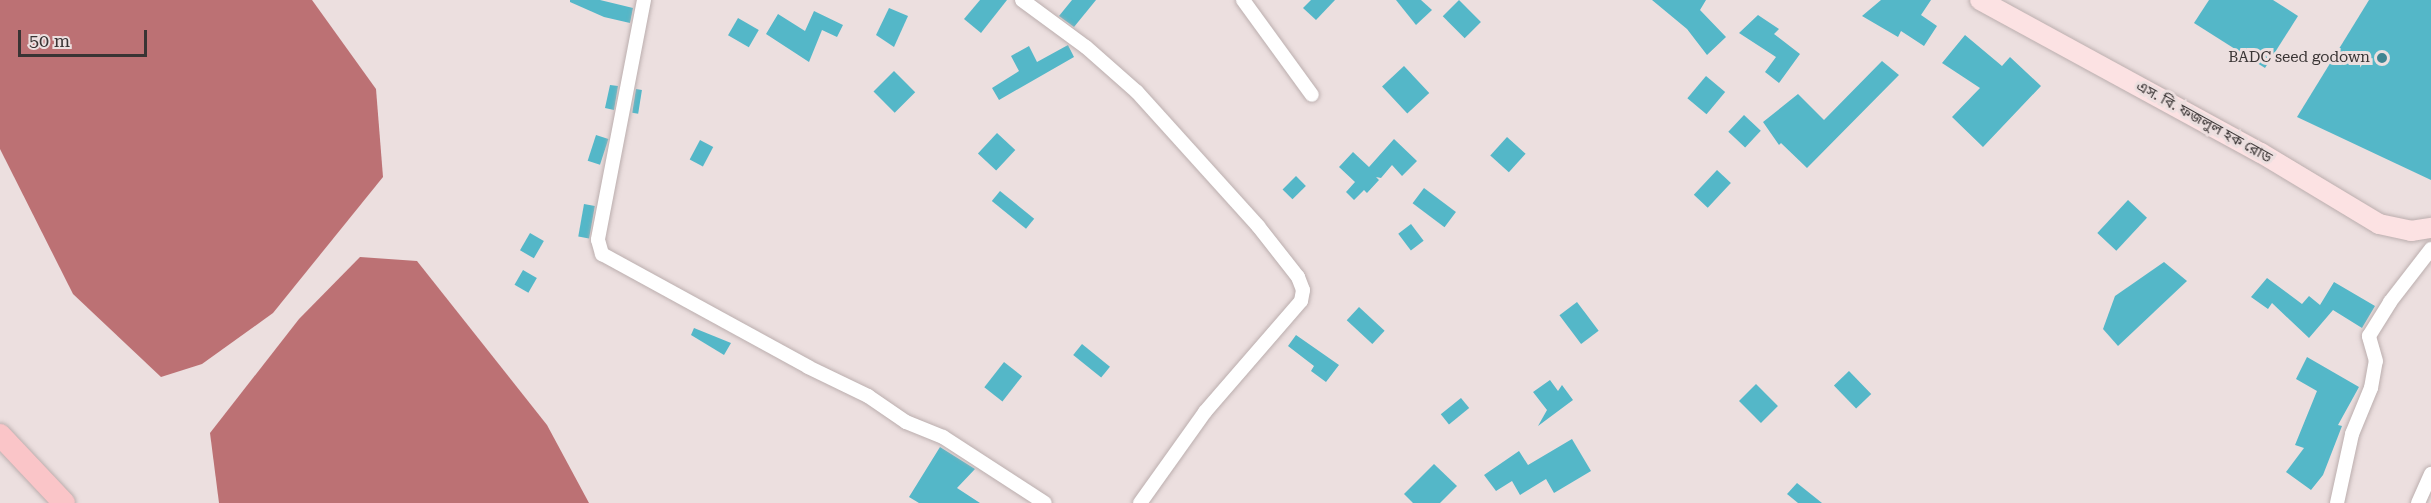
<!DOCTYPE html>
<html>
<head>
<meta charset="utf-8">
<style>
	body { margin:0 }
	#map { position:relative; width:2431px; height:503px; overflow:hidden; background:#ecdfdf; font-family:"Roboto Serif","Noto Sans Bengali",serif }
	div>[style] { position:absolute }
	.water>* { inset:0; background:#bc7174 }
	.building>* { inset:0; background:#54b7c8; transform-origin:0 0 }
	.roads { filter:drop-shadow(0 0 2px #bbaeae) drop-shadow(0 0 2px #bbaeae) }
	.street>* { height:14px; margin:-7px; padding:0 7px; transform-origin:7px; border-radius:7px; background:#fff }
	.secondary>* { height:20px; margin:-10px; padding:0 10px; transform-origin:10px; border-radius:10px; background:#fce2e3 }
	.primary>* { height:22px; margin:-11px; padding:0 11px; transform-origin:11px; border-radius:11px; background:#fac5c8 }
	.dots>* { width:16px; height:16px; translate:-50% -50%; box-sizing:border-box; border:3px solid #ecdfdf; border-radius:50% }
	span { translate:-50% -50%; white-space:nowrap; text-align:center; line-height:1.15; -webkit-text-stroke:6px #ecdfdf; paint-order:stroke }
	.poi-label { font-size:15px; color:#393434 }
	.right { translate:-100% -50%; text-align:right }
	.street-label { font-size:15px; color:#393434 }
	.scale { position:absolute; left:18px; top:30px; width:129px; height:27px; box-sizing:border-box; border:3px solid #393434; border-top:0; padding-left:8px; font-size:18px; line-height:21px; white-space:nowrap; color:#393434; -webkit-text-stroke:4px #ecdfdf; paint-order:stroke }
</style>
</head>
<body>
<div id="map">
	<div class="water">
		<i style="clip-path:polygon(0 0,312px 0,376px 89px,383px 177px,273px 313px,202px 364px,161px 377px,73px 294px,0 149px)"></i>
		<i style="clip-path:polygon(360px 257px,417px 261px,547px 425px,589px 503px,219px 503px,210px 433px,299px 319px)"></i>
	</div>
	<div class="building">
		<i style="clip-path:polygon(570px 0,600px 0,633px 8px,630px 23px,604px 17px,570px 2px)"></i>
		<i style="clip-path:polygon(980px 0,1007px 0,981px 33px,964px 19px)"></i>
		<i style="clip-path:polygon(1072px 0,1096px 0,1074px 27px,1059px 16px)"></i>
		<i style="clip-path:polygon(1311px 0,1335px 0,1316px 20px,1303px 8px)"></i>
		<i style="clip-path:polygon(1396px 0,1421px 0,1432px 10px,1416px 25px)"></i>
		<i style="left:1459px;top:0;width:31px;height:23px;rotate:45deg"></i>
		<i style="clip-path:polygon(1652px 0,1706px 0,1700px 10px,1726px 37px,1707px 55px,1687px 29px)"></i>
		<i style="clip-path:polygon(1881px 0,1931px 0,1921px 15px,1937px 26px,1924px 46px,1901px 31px,1898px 37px,1862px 16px)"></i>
		<i style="clip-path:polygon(2209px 0,2273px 0,2298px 16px,2265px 68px,2194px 23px)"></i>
		<i style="clip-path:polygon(2369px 0,2431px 0,2431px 180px,2297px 117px)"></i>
		<i style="clip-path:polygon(889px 8px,908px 16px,894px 47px,876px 35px)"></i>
		<i style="clip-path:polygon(814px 11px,843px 25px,837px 37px,822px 30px,809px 62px,766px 34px,778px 14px,805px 31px)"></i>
		<i style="clip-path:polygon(1758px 15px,1779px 29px,1774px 34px,1800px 54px,1779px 83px,1765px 72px,1776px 57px,1739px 33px)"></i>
		<i style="left:738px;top:18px;width:24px;height:20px;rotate:30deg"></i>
		<i style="clip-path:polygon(1965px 35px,2002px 66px,2010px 57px,2041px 86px,1983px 147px,1952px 117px,1980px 88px,1942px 63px)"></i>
		<i style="clip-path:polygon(1068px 45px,1074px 57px,999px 100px,992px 88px,1019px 71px,1011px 56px,1029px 46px,1037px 62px)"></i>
		<i style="clip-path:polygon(1882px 61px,1899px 75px,1807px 168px,1781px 143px,1779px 145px,1763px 122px,1798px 94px,1824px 120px)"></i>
		<i style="left:1404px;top:66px;width:37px;height:30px;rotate:47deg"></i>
		<i style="left:894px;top:71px;width:30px;height:29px;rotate:45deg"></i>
		<i style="left:1706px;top:76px;width:25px;height:29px;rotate:40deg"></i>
		<i style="clip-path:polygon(610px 85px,618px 86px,614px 110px,605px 108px)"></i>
		<i style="left:636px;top:89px;width:6px;height:24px;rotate:9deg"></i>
		<i style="left:1744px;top:115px;width:23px;height:23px;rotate:43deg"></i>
		<i style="left:997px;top:133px;width:25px;height:28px;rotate:43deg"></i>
		<i style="left:596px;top:135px;width:13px;height:27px;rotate:18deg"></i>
		<i style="left:1507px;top:137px;width:25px;height:25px;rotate:42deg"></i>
		<i style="clip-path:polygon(1394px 139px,1417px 161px,1402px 176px,1392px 165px,1381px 178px,1376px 177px,1379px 180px,1367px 193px,1364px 190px,1354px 200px,1346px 192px,1355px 182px,1339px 167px,1353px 152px,1369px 167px)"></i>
		<i style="left:700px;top:140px;width:15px;height:22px;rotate:28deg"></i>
		<i style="left:1717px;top:170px;width:19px;height:34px;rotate:43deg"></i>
		<i style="left:1296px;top:176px;width:14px;height:19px;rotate:45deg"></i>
		<i style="left:1424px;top:188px;width:40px;height:19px;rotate:37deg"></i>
		<i style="left:1000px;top:191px;width:44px;height:13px;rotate:39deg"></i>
		<i style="left:2128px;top:200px;width:26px;height:45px;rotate:43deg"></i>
		<i style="left:584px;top:204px;width:11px;height:33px;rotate:10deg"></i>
		<i style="left:1411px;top:224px;width:21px;height:16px;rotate:53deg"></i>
		<i style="left:530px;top:233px;width:16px;height:20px;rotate:30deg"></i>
		<i style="clip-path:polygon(2164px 262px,2187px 281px,2118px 346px,2103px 329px,2115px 296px)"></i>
		<i style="left:523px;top:270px;width:16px;height:17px;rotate:30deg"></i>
		<i style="clip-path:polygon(2267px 278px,2302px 304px,2309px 296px,2320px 305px,2334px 282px,2375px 306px,2362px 328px,2333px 310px,2309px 338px,2272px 303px,2268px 309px,2251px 297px)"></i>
		<i style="left:1577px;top:302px;width:36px;height:22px;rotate:53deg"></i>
		<i style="left:1359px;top:307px;width:35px;height:18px;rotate:43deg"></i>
		<i style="clip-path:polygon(694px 328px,731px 343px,724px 355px,691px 335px)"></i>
		<i style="clip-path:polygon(1296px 335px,1339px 365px,1326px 382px,1311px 371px,1314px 366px,1288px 346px)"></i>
		<i style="left:1082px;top:344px;width:36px;height:14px;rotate:39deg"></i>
		<i style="clip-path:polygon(2307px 357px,2359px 387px,2338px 425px,2342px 426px,2323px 475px,2311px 490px,2286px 472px,2304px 448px,2295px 445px,2317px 391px,2296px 379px)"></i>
		<i style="left:1004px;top:362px;width:23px;height:32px;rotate:38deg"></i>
		<i style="left:1849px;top:371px;width:32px;height:21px;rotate:46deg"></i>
		<i style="clip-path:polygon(1550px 380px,1558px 391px,1562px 385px,1573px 400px,1538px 426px,1547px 410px,1533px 392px)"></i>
		<i style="left:1756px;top:384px;width:31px;height:24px;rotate:45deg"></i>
		<i style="left:1461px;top:398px;width:13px;height:26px;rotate:51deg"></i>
		<i style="clip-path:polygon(1572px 439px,1591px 471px,1554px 493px,1546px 479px,1520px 495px,1512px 481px,1496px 491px,1484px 475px,1519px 451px,1528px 465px)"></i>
		<i style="clip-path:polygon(940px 447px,975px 469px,957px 488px,980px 503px,919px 503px,909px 497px)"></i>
		<i style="clip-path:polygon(1434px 464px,1457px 486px,1440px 503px,1413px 503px,1404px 494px)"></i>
		<i style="clip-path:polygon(1797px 483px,1822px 503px,1798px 503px,1787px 494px)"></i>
	</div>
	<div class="roads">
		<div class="street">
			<i style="left:644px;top:0;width:244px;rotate:100.9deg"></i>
			<i style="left:598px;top:240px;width:15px;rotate:74deg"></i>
			<i style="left:602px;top:254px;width:235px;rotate:28.7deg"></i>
			<i style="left:808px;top:367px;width:67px;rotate:25.8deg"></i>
			<i style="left:868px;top:396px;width:46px;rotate:34.4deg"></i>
			<i style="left:906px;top:422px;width:40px;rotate:22deg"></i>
			<i style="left:943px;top:437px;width:121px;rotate:32.9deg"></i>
			<i style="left:1022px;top:0;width:79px;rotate:36.3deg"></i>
			<i style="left:1086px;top:47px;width:68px;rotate:41.4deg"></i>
			<i style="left:1137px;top:92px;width:181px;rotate:47.9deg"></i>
			<i style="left:1258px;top:226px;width:65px;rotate:51.9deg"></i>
			<i style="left:1298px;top:277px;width:14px;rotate:69deg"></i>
			<i style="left:1303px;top:290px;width:11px;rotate:100deg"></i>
			<i style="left:1301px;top:301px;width:147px;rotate:130.9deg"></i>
			<i style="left:1205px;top:412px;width:112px;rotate:125.5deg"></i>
			<i style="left:1243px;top:0;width:117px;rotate:54deg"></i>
			<i style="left:2337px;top:503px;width:71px;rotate:-77.7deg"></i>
			<i style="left:2352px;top:434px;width:50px;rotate:-67.6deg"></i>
			<i style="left:2371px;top:388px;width:27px;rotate:-80deg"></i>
			<i style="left:2376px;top:361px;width:26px;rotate:-106deg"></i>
			<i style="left:2369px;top:336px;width:40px;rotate:-58deg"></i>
			<i style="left:2390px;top:302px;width:67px;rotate:-52.3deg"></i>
			<i style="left:2418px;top:503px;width:32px;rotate:-66deg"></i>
		</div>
		<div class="secondary">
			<i style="left:1980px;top:0;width:320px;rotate:28.6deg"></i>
			<i style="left:2261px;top:153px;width:138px;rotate:31deg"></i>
			<i style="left:2379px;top:224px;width:33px;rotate:12deg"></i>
			<i style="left:2411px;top:231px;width:20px;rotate:-9deg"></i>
		</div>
		<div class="primary">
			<i style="left:0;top:435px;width:93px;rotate:46.7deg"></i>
		</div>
	</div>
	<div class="dots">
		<i style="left:2382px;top:58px;background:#3f8491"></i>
	</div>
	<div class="poi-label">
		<span class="right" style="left:2370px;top:58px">BADC seed godown</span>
	</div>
	<div class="street-label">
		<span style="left:2204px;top:122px;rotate:29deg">এস. বি. ফজলুল হক রোড</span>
	</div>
	<div class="scale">50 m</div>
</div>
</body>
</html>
